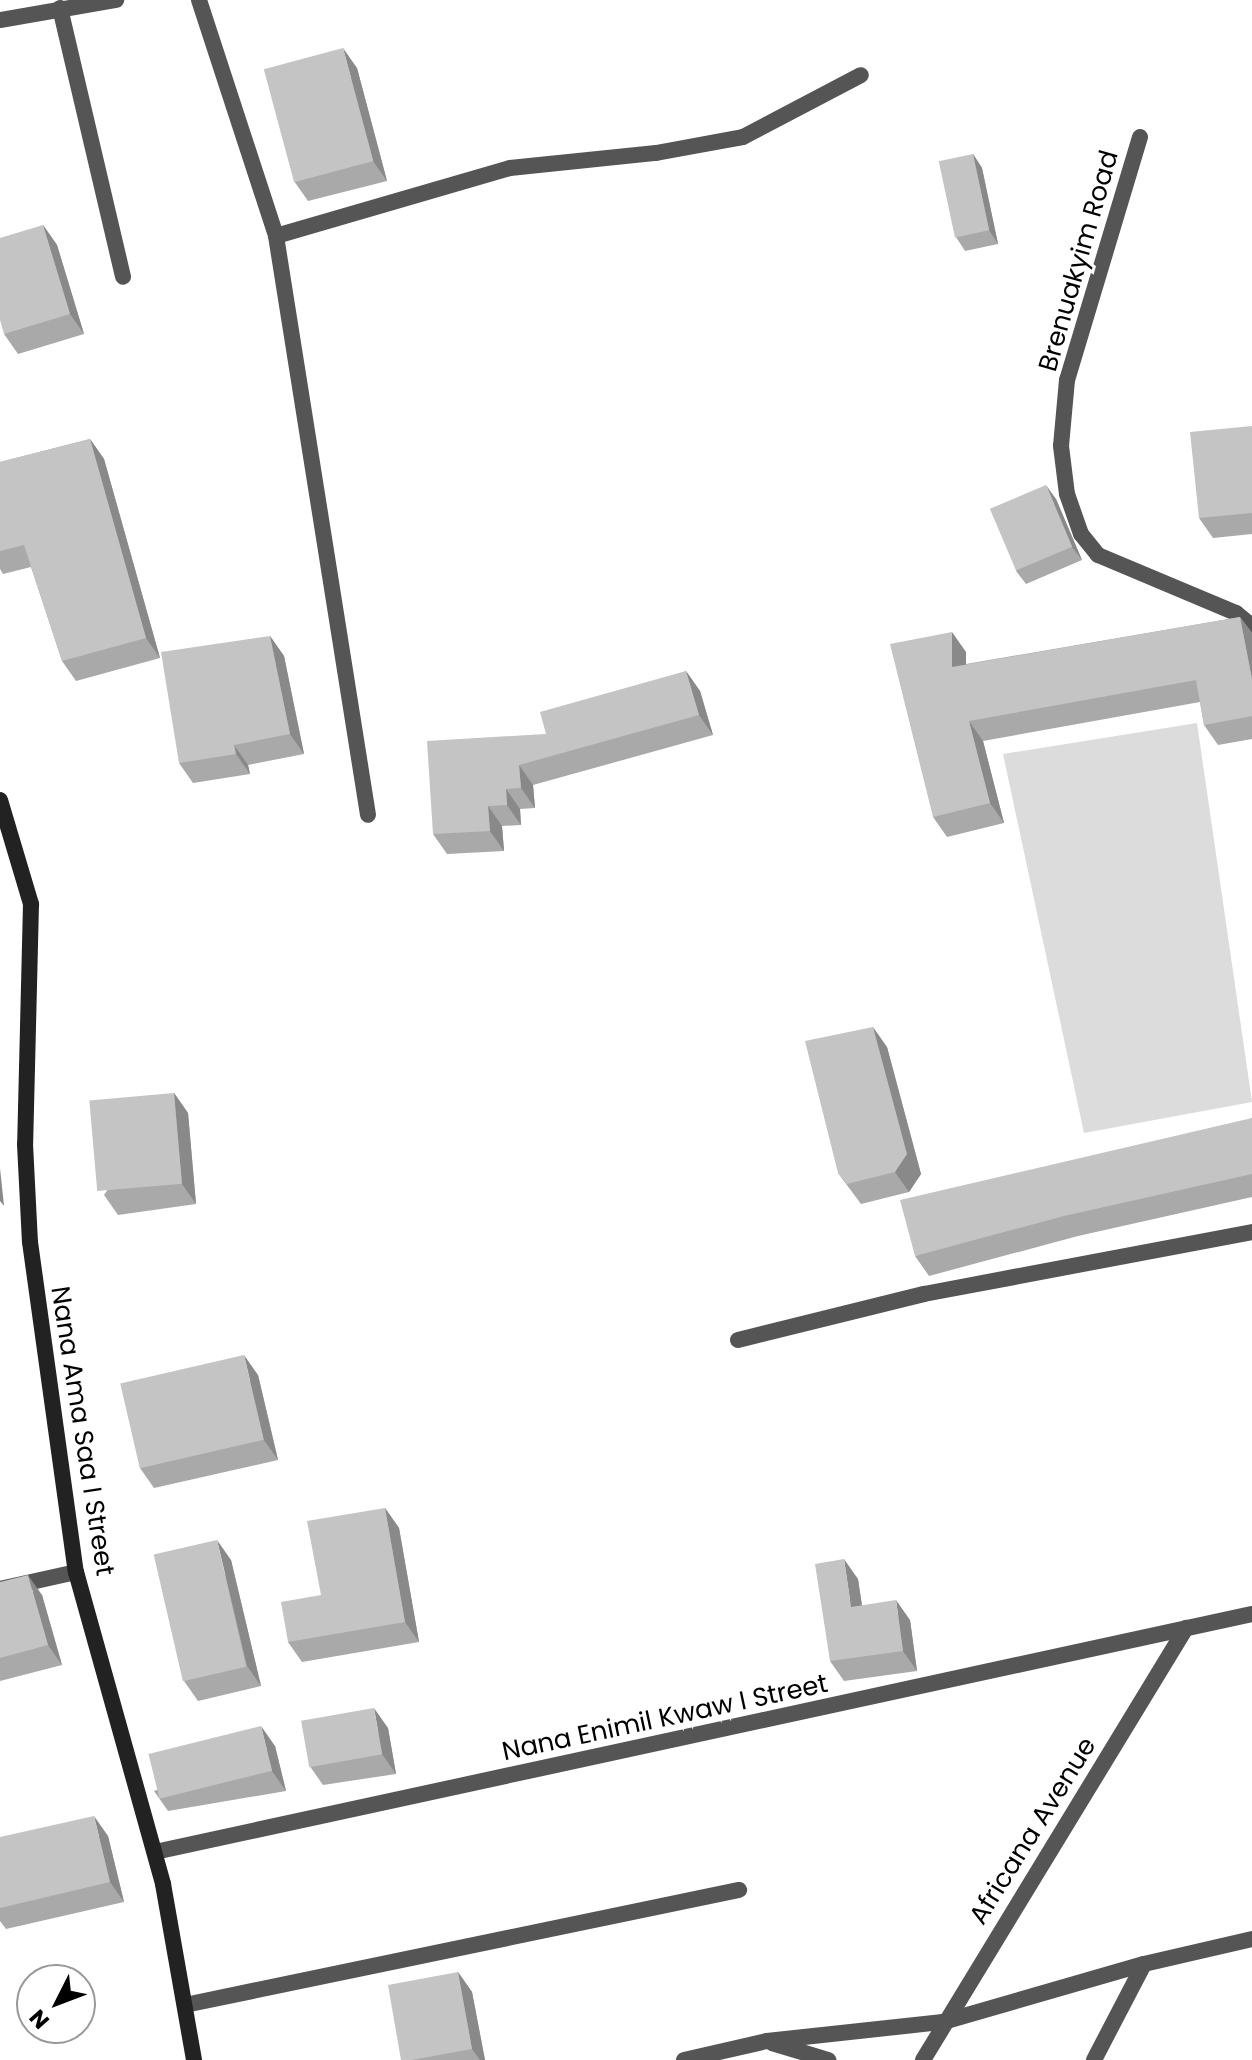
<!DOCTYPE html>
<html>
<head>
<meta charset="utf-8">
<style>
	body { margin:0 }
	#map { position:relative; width:1252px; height:2060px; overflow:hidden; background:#fff; font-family:Poppins,sans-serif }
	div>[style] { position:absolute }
	.green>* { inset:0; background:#dcdcdc }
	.street>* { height:16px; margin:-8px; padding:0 8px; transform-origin:8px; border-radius:8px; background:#555 }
	.secondary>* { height:16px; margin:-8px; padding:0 8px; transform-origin:8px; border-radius:8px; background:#222 }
	.wall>* { inset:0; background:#a9a9a9 }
	.shaded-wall>* { inset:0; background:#898989 }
	.building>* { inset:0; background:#c4c4c4; transform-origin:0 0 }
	span { translate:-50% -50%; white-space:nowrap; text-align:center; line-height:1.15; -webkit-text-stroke:6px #fff; paint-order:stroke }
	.street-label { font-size:26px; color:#000 }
	.north { position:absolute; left:16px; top:1964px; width:80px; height:80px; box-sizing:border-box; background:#fff; border:2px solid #999; border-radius:50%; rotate:228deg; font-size:22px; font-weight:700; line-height:32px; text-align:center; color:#000 }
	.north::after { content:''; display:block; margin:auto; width:28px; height:36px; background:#000; clip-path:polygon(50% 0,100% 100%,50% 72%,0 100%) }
</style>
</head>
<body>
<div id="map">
	<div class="green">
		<i style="clip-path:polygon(1197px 723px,1252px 1102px,1084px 1133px,1003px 754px)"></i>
	</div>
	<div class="street">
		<i style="left:199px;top:0;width:248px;rotate:71.9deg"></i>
		<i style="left:276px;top:236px;width:586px;rotate:80.97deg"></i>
		<i style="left:60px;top:8px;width:276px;rotate:76.8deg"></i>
		<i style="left:0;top:20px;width:118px;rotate:-9.8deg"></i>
		<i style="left:1140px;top:137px;width:254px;rotate:106.7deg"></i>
		<i style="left:1067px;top:380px;width:66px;rotate:95.2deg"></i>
		<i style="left:1061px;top:446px;width:48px;rotate:82.9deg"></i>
		<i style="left:1067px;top:494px;width:42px;rotate:70.7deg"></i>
		<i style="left:1081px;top:534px;width:27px;rotate:51deg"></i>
		<i style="left:1098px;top:555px;width:150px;rotate:22.8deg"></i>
		<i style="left:1236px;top:613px;width:21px;rotate:39deg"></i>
		<i style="left:276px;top:236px;width:244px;rotate:-16.2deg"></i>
		<i style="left:510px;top:168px;width:147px;rotate:-5.9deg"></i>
		<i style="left:656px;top:153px;width:88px;rotate:-10.4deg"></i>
		<i style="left:743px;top:137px;width:133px;rotate:-27.7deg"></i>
		<i style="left:738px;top:1340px;width:192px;rotate:-13.9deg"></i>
		<i style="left:924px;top:1294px;width:334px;rotate:-10.7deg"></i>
		<i style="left:0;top:1589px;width:78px;rotate:-12.6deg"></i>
		<i style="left:155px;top:1852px;width:1123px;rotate:-12.24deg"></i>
		<i style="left:185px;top:2005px;width:566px;rotate:-11.73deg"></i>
		<i style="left:772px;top:2043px;width:59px;rotate:16.9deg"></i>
		<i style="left:684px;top:2060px;width:85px;rotate:-12.9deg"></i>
		<i style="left:767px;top:2041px;width:177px;rotate:-6.2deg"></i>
		<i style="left:943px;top:2022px;width:209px;rotate:-16.1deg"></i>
		<i style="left:1144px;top:1964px;width:111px;rotate:-13deg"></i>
		<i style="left:923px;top:2060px;width:506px;rotate:-58.67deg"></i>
		<i style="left:1094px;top:2060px;width:108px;rotate:-62.5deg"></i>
	</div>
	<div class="secondary">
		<i style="left:0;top:800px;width:109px;rotate:73.4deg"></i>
		<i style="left:31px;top:904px;width:240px;rotate:91.4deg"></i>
		<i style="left:25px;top:1144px;width:98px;rotate:87.1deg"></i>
		<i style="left:30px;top:1242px;width:333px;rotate:82.1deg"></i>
		<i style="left:76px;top:1572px;width:324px;rotate:74.4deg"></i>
		<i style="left:163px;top:1884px;width:179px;rotate:80deg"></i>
	</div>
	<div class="wall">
		<i style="clip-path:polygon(357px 68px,387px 181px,308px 201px,294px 181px)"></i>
		<i style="clip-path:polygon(973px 154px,982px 168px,998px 244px,965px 251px,956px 237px)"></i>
		<i style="clip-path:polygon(43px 225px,57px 245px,84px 334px,18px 354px,4px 334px)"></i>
		<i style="clip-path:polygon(1252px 426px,1252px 534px,1213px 538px,1199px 518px)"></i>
		<i style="clip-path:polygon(90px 439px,104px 459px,160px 658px,76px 681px,62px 661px,31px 567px,3px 574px,0 569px,0 462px)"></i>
		<i style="clip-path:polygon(1056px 499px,1082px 560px,1026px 584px,1016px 571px)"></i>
		<i style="clip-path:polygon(1240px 617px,1252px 633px,1252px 739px,1218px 745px,1204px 725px,1200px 702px,983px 741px,1004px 823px,947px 837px,933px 817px,966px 652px,966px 664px)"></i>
		<i style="clip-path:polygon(270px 636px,284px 656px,304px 754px,248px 765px,250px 774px,193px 783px,179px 763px)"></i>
		<i style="clip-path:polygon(686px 671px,700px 691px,713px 735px,533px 785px,535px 808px,520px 809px,521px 825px,502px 826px,504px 851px,447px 854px,433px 834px,546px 734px)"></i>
		<i style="clip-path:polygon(887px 1047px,921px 1174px,909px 1192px,861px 1204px,838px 1173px)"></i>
		<i style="clip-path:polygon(174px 1093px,188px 1113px,196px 1204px,118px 1215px,104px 1195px)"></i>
		<i style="clip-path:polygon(1252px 1118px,1252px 1197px,1078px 1236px,929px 1276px,915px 1256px)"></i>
		<i style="clip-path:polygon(258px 1375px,278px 1460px,154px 1488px,140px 1468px)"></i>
		<i style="clip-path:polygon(385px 1508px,399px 1528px,419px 1642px,302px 1662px,288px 1642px)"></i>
		<i style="clip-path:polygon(231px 1560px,261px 1686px,198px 1701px,184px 1681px)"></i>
		<i style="clip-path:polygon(858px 1579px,862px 1605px,910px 1620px,917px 1671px,844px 1681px,830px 1661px)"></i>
		<i style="clip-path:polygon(0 1582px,42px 1595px,62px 1665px,0 1681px)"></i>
		<i style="clip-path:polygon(388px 1728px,396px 1774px,323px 1785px,309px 1765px)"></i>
		<i style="clip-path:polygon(275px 1746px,286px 1791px,168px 1811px,154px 1791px)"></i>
		<i style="clip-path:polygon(108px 1836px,124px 1902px,6px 1929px,0 1921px,0 1837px)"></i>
		<i style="clip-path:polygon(458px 1972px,472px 1992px,485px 2060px,401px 2060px)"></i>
	</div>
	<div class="shaded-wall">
		<i style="clip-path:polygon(343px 48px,357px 68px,387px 181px,373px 161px)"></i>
		<i style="clip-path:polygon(973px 154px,982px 168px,998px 244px,989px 230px)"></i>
		<i style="clip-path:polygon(43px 225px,57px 245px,84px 334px,70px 314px)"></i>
		<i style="clip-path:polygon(90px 439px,104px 459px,160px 658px,146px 638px)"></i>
		<i style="clip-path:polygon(1046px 485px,1056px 499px,1082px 560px,1072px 547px)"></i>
		<i style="clip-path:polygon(1240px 617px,1252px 633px,1252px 679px)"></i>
		<i style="clip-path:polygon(952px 632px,966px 652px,966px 687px,952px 667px)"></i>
		<i style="clip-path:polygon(270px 636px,284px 656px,304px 754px,290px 734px)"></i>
		<i style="clip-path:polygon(686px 671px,700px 691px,713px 735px,699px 715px)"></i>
		<i style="clip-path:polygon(969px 721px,983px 741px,1004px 823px,990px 803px)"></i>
		<i style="clip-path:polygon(234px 745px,248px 765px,250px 774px,236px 754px)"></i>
		<i style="clip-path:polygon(519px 765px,533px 785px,535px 808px,521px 788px)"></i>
		<i style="clip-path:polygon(506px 789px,520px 809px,521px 825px,507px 805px)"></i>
		<i style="clip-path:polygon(488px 806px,502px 826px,504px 851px,490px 831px)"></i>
		<i style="clip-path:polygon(873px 1027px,887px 1047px,921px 1174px,909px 1192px,895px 1172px)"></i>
		<i style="clip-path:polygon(174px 1093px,188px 1113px,196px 1204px,182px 1184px)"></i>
		<i style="clip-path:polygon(0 1168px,4px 1206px,0 1201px)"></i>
		<i style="clip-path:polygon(244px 1355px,258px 1375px,278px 1460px,264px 1440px)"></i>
		<i style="clip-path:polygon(385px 1508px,399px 1528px,419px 1642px,405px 1622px)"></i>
		<i style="clip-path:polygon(217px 1540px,231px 1560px,261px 1686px,247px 1666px)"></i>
		<i style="clip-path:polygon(844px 1559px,858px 1579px,865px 1627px,851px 1607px)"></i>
		<i style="clip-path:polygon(28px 1575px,42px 1595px,62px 1665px,48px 1645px)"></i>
		<i style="clip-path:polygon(896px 1600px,910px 1620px,917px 1671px,903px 1651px)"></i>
		<i style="clip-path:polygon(374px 1708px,388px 1728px,396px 1774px,382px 1754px)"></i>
		<i style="clip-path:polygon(261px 1726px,275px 1746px,286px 1791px,272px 1771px)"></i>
		<i style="clip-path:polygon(94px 1816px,108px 1836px,124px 1902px,110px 1882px)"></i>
		<i style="clip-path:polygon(458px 1972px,472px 1992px,485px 2060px,480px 2060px,472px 2049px)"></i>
	</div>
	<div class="building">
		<i style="left:343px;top:48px;width:117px;height:82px;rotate:75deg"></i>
		<i style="left:973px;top:154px;width:78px;height:35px;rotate:78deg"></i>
		<i style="clip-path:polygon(43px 225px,70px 314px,4px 334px,0 320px,0 238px)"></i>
		<i style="clip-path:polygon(1252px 426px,1252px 513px,1199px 518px,1190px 432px)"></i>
		<i style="clip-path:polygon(90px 439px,146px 638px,62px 661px,24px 545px,0 551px,0 462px)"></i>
		<i style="left:1046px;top:485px;width:67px;height:61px;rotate:67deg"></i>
		<i style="clip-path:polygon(1240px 617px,1252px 679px,1252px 716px,1204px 725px,1196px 680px,969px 721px,990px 803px,933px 817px,890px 644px,952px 632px,952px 667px)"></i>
		<i style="clip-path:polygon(270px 636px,290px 734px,234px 745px,236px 754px,179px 763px,161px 652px)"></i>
		<i style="clip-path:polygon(686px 671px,699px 715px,519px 765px,521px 788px,506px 789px,507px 805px,488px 806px,490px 831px,433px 834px,427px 741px,546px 734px,540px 712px)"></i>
		<i style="clip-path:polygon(873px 1027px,907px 1154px,895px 1172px,847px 1184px,838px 1173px,805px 1041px)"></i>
		<i style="left:174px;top:1093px;width:91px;height:85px;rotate:85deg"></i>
		<i style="clip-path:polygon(1252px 1118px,1252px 1174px,1064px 1216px,915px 1256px,900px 1200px)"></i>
		<i style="left:244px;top:1355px;width:87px;height:127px;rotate:77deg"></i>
		<i style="clip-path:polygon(385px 1508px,405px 1622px,288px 1642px,281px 1602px,321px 1595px,307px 1521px)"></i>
		<i style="left:217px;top:1540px;width:130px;height:65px;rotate:77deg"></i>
		<i style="clip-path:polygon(844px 1559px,851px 1607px,896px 1600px,903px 1651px,830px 1661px,815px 1564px)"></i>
		<i style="clip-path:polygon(28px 1575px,48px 1645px,0 1658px,0 1582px)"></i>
		<i style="left:374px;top:1708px;width:47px;height:74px;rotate:80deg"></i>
		<i style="left:261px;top:1726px;width:46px;height:116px;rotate:76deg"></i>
		<i style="clip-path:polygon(94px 1816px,110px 1882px,0 1908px,0 1837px)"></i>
		<i style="clip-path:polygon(458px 1972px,472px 2049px,412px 2060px,401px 2060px,388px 1985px)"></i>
	</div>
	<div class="street-label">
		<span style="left:1079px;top:261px;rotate:-74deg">Brenuakyim Road</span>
		<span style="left:82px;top:1431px;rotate:81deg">Nana Ama Saa I Street</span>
		<span style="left:665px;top:1718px;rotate:-12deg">Nana Enimil Kwaw I Street</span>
		<span style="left:1033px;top:1831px;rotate:-58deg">Africana Avenue</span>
	</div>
	<div class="north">N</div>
</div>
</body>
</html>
